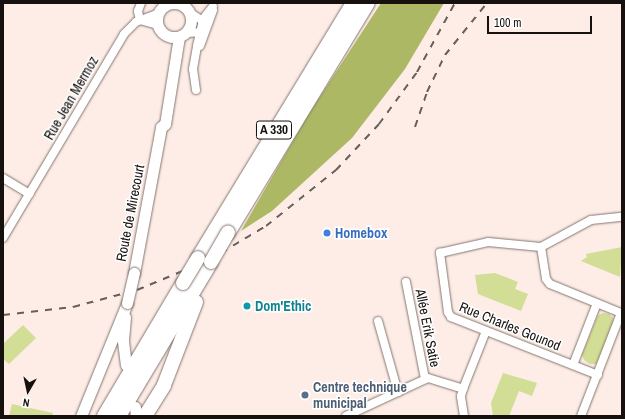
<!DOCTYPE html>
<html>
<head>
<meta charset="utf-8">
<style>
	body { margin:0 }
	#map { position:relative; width:625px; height:419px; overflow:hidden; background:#fdede6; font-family:"Archivo Narrow",sans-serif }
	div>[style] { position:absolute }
	.green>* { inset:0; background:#d2dd95 }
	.forest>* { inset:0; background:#acb864 }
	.roads { filter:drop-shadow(0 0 1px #84756f) drop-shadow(0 0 1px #84756f) }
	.street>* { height:8px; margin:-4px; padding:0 4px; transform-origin:4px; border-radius:4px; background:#fff }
	.secondary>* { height:11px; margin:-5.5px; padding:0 5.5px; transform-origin:5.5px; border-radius:5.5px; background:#fff }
	.secondary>.ring { margin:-5.5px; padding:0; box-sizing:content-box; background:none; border:11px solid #fff; border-radius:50% }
	.highway>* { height:14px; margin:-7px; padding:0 7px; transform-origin:7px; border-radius:7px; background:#fff }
	.rail>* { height:2px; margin-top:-1px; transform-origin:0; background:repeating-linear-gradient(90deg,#675e5a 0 7px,transparent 0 14px) }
	.bridges { filter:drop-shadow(0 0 1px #84756f) drop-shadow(0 0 1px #84756f) }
	.secondary-bridge>* { height:11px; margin:-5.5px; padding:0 5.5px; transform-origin:5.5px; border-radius:5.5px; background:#fff }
	.highway-bridge>* { height:14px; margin:-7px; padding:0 7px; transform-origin:7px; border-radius:7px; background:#fff }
	.dots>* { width:11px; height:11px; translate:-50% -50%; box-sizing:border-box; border:2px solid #fff; border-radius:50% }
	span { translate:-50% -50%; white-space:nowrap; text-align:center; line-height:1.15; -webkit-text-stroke:3px #fff; paint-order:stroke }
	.shield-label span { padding:1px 3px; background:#fff; border:1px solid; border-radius:3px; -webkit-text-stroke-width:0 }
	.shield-label { font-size:13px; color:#16100e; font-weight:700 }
	.street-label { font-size:14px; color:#16100e }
	.shop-label { font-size:14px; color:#366cbe; font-weight:700 }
	.left { translate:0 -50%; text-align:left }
	.culture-label { font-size:14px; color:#0d838f; font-weight:700 }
	.service-label { font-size:14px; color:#4e5e75; font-weight:700 }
	.frame { position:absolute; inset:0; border:4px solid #16100e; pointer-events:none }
	.north { position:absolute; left:8px; top:371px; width:40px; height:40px; -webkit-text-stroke:3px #fff; paint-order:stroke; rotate:189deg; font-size:11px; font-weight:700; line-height:16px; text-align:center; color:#16100e }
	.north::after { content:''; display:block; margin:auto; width:14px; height:18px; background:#16100e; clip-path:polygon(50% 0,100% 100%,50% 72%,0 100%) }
	.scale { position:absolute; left:487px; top:16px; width:105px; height:18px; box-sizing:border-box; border:2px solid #16100e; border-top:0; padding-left:5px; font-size:12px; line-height:14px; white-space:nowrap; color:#16100e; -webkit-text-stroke:3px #fff; paint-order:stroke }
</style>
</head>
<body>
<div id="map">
	<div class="green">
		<i style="clip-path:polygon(622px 247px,620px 277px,581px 261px,587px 257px,586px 254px)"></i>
		<i style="clip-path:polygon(495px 273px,518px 282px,515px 289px,528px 294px,521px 311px,478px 294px,475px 275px)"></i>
		<i style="clip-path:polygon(603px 313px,609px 314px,613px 318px,614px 325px,600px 361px,596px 364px,590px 364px,584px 360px,582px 355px,598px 315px)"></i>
		<i style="clip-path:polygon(23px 325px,36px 338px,9px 364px,3px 359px,3px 344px)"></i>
		<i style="clip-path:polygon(503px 373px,537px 383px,532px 396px,519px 391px,509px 416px,493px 416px,491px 403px)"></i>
		<i style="clip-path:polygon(12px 404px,53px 413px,52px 416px,9px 416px)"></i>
	</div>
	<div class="forest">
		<i style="clip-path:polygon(381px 3px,444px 3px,405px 69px,352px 138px,272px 211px,241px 231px,308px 115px)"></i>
	</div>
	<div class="roads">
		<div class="street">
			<i style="left:189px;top:12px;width:20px;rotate:33deg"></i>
			<i style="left:140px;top:20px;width:19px;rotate:16deg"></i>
			<i style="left:140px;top:20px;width:9px;rotate:-103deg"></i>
			<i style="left:138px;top:11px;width:9px;rotate:-69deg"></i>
			<i style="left:186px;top:33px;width:18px;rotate:-3deg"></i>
			<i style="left:200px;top:46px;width:38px;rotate:-70deg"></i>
			<i style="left:196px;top:90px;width:21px;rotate:-98deg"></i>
			<i style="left:193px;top:69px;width:23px;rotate:-80deg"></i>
			<i style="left:197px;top:46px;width:28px;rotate:-77deg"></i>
			<i style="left:203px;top:19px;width:16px;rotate:-52deg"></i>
			<i style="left:3px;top:178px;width:31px;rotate:31deg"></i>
			<i style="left:3px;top:238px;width:237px;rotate:-59.3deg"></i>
			<i style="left:124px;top:34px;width:17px;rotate:-45deg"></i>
			<i style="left:136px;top:22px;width:25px;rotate:-21deg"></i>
			<i style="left:541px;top:247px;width:32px;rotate:81deg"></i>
			<i style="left:546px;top:279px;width:6px;rotate:51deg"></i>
			<i style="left:550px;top:284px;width:77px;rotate:22.2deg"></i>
			<i style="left:621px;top:313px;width:110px;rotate:111.2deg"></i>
			<i style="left:406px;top:282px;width:99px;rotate:78.9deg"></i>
			<i style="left:378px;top:321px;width:74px;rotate:74.3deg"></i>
			<i style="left:573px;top:365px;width:66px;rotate:-68.8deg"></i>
			<i style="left:598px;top:375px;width:158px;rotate:-158.5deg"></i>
			<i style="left:451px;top:317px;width:6px;rotate:-121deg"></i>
			<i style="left:448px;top:312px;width:60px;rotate:-97.7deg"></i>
			<i style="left:440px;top:253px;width:49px;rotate:-12.9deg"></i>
			<i style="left:488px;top:242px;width:53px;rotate:5.4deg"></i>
			<i style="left:541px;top:247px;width:57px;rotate:-28.4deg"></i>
			<i style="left:591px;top:220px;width:31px;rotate:-6deg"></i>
			<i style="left:346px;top:416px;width:90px;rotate:-24.9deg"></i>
			<i style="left:428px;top:378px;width:37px;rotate:17deg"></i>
			<i style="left:464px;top:416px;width:20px;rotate:-99deg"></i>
			<i style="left:461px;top:396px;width:7px;rotate:-74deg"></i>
			<i style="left:463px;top:389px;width:62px;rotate:-68.4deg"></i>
		</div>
		<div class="secondary">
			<i class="ring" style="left:157px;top:3px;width:23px;height:23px"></i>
			<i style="left:134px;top:273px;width:148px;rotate:-79.5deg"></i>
			<i style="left:161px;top:127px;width:5px;rotate:-37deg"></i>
			<i style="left:165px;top:124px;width:88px;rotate:-80.9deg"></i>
			<i style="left:125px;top:317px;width:24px;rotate:95deg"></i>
			<i style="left:123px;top:341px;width:24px;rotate:83deg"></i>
			<i style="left:135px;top:407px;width:9px;rotate:84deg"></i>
			<i style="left:81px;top:416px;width:122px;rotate:-67.8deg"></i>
		</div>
		<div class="highway">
			<i style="left:228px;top:233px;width:269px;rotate:-58.7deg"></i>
			<i style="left:198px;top:258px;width:298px;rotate:-58.7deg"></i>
			<i style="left:104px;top:416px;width:155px;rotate:-59.3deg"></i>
			<i style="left:119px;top:416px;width:179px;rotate:-59.1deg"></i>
			<i style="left:145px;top:416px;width:36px;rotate:-58deg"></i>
			<i style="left:164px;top:385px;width:89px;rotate:-68.9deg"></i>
		</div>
	</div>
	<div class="rail">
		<i style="left:415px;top:127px;width:37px;rotate:-71deg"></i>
		<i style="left:427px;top:92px;width:41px;rotate:-64.1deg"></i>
		<i style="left:445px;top:55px;width:67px;rotate:-51.1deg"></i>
		<i style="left:3px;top:315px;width:70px;rotate:-6.5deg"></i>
		<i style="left:73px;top:307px;width:66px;rotate:-14.9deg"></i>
		<i style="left:137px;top:290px;width:78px;rotate:-22.6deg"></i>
		<i style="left:209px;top:260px;width:66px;rotate:-30.8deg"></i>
		<i style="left:266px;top:226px;width:90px;rotate:-38.7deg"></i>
		<i style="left:336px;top:170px;width:63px;rotate:-46.9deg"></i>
		<i style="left:379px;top:124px;width:64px;rotate:-53.8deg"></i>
		<i style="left:417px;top:72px;width:79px;rotate:-61.2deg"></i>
	</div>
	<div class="bridges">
		<div class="secondary-bridge">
			<i style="left:127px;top:303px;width:31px;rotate:-77deg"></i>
		</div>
		<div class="highway-bridge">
			<i style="left:211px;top:262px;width:34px;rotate:-60deg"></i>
			<i style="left:183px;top:283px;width:29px;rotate:-59deg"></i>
		</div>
	</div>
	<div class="dots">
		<i style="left:327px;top:233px;background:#3f7fe0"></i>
		<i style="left:247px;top:306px;background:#0f9aa8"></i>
		<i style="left:305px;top:395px;background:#5c6f8a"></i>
	</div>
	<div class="shield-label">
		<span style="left:274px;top:130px">A 330</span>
	</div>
	<div class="street-label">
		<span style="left:71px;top:98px;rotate:-60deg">Rue Jean Mermoz</span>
		<span style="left:130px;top:213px;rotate:-79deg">Route de Mirecourt</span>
		<span style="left:510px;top:326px;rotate:22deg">Rue Charles Gounod</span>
		<span style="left:428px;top:328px;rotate:79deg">Allée Erik Satie</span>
	</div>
	<div class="shop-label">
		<span class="left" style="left:335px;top:233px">Homebox</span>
	</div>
	<div class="culture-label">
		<span class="left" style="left:255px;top:306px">Dom'Ethic</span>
	</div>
	<div class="service-label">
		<span class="left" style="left:313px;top:395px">Centre technique<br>municipal</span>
	</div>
	<div class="frame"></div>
	<div class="north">N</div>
	<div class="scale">100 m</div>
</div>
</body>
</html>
